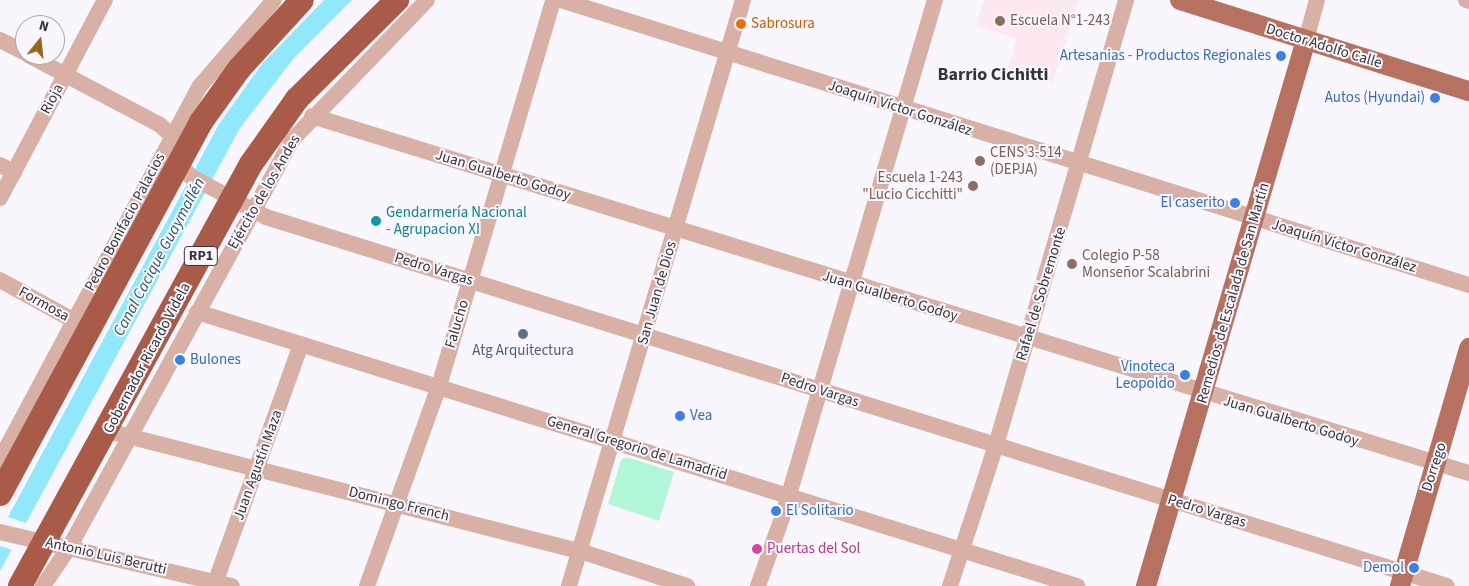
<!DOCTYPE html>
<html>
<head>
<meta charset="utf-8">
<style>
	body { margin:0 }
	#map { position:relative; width:1469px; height:586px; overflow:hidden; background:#f9f7fd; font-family:"Source Sans 3",sans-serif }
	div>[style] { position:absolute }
	.education>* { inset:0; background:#fce8f0 }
	.green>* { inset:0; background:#b1f6d7 }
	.water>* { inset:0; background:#91e7fb }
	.pier>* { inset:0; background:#f9f7fd }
	.minor>* { height:16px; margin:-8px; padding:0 8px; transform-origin:8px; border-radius:8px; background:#d8b0a6 }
	.major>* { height:20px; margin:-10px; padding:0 10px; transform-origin:10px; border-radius:10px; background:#b77161 }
	.highway>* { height:24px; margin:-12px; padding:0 12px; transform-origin:12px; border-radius:12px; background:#aa5a48 }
	.dots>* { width:14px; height:14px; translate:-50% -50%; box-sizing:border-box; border:2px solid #f9f7fd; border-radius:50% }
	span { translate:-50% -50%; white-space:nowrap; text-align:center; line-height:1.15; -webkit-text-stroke:4px #f9f7fd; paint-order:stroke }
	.shield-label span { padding:1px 4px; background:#f9f7fd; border:1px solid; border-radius:4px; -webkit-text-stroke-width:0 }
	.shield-label { font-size:14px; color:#343335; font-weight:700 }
	.education-label { font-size:15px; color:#785e54 }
	.left { translate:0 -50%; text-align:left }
	.right { translate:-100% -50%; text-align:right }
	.food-label { font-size:15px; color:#c56008 }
	.street-label { font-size:15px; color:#343335 }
	.shop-label { font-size:15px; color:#366cbe }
	.culture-label { font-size:15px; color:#0d838f }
	.service-label { font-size:15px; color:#4e5e75 }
	.hotel-label { font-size:15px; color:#b23c85 }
	.water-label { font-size:16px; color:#265862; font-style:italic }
	.quarter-label { font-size:18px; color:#343335; font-weight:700 }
	.north { position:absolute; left:15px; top:15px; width:50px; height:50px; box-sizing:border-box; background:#f9f7fd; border:1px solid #aaa9ad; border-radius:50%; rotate:16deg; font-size:14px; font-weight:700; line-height:20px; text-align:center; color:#343335 }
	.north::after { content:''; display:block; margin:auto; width:18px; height:22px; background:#99661b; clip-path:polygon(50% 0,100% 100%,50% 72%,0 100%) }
</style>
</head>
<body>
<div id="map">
	<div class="education">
		<i style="clip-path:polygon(984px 0,1079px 0,1053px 82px,1008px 68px,1017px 39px,976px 26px)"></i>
	</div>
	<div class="green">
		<i style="clip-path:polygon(626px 457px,674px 472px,659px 521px,608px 504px,621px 460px)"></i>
	</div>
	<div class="water">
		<i style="clip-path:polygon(324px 0,352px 0,294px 58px,240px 128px,0 571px,0 532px,219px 124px,262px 64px)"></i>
	</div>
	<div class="pier">
		<i style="clip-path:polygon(8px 517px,26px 523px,12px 550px,0 546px,0 532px)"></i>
	</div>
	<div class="minor">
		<i style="left:561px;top:0;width:952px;rotate:17.43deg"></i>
		<i style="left:1466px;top:0;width:3px;rotate:18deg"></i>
		<i style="left:0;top:40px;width:28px;rotate:27deg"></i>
		<i style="left:1306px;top:40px;width:41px;rotate:-74.6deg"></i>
		<i style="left:28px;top:55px;width:149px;rotate:27.9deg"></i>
		<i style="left:160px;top:125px;width:15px;rotate:42deg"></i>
		<i style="left:171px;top:135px;width:28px;rotate:75deg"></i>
		<i style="left:178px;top:162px;width:18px;rotate:49deg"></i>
		<i style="left:190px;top:176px;width:86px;rotate:28.3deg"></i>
		<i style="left:266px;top:217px;width:1237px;rotate:17.35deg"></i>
		<i style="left:312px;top:116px;width:1211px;rotate:17.15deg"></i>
		<i style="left:0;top:165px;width:16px;rotate:27deg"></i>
		<i style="left:0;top:198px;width:224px;rotate:-62.1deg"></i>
		<i style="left:0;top:280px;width:94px;rotate:28.8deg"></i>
		<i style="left:197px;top:312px;width:922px;rotate:17.29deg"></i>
		<i style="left:108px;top:431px;width:487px;rotate:14.3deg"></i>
		<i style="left:580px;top:551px;width:113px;rotate:18.1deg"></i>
		<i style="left:0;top:460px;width:424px;rotate:-61.9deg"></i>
		<i style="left:200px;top:86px;width:113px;rotate:-49.3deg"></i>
		<i style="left:0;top:532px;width:238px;rotate:13.1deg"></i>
		<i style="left:43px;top:586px;width:48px;rotate:-56deg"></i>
		<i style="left:70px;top:546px;width:463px;rotate:-61.3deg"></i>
		<i style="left:292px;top:140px;width:194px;rotate:-46deg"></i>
		<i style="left:214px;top:586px;width:257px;rotate:-70.2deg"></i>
		<i style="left:367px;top:586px;width:213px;rotate:-70.2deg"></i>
		<i style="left:439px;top:386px;width:402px;rotate:-73.5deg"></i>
		<i style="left:569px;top:586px;width:611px;rotate:-73.46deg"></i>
		<i style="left:758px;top:586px;width:75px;rotate:-70.6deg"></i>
		<i style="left:783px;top:515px;width:537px;rotate:-73.56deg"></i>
		<i style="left:950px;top:586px;width:148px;rotate:-71.9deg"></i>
		<i style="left:996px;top:445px;width:464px;rotate:-73.7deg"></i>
	</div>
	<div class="major">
		<i style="left:1180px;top:0;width:303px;rotate:17.5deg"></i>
		<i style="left:1146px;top:586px;width:569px;rotate:-73.67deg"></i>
		<i style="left:1400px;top:586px;width:248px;rotate:-73.8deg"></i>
	</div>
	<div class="highway">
		<i style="left:0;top:494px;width:423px;rotate:-61.6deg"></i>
		<i style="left:201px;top:122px;width:65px;rotate:-54.4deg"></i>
		<i style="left:239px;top:69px;width:93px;rotate:-47.6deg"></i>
		<i style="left:20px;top:586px;width:481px;rotate:-61.3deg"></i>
		<i style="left:251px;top:164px;width:80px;rotate:-54.7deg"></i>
		<i style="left:297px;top:99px;width:141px;rotate:-44.7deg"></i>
	</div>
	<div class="dots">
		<i style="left:1000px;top:21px;background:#8d6e63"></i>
		<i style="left:741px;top:24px;background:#e8710a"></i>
		<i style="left:1281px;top:56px;background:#3f7fe0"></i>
		<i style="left:1435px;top:98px;background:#3f7fe0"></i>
		<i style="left:980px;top:161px;background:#8d6e63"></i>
		<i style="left:973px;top:186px;background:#8d6e63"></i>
		<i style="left:1235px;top:203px;background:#3f7fe0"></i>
		<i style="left:376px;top:221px;background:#0f9aa8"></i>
		<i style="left:1072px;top:264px;background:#8d6e63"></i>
		<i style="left:523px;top:334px;background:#5c6f8a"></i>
		<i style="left:180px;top:360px;background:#3f7fe0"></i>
		<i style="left:1185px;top:375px;background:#3f7fe0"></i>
		<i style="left:680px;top:416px;background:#3f7fe0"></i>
		<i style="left:776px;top:511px;background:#3f7fe0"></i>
		<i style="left:757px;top:549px;background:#d1479c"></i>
		<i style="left:1414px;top:568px;background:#3f7fe0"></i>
	</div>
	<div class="shield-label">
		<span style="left:201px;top:256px">RP1</span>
	</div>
	<div class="education-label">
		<span class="left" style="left:1010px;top:21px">Escuela N°1-243</span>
		<span class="left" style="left:990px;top:161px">CENS 3-514<br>(DEPJA)</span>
		<span class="right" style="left:963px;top:186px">Escuela 1-243<br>"Lucio Cicchitti"</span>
		<span class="left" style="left:1082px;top:264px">Colegio P-58<br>Monseñor Scalabrini</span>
	</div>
	<div class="food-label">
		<span class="left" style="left:751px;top:24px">Sabrosura</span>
	</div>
	<div class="street-label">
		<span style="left:1324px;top:46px;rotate:17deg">Doctor Adolfo Calle</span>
		<span style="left:52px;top:99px;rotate:-62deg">Rioja</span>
		<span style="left:900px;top:108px;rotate:18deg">Joaquín Víctor González</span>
		<span style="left:503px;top:175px;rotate:17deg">Juan Gualberto Godoy</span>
		<span style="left:264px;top:192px;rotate:-60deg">Ejército de los Andes</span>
		<span style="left:125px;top:222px;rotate:-62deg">Pedro Bonifacio Palacios</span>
		<span style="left:1344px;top:246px;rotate:17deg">Joaquín Víctor González</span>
		<span style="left:434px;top:269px;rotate:17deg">Pedro Vargas</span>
		<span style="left:657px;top:293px;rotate:-74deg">San Juan de Dios</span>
		<span style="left:1233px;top:293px;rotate:-74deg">Remedios de Escalada de San Martín</span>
		<span style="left:1041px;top:294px;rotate:-73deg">Rafael de Sobremonte</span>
		<span style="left:890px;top:296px;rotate:17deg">Juan Gualberto Godoy</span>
		<span style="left:44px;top:304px;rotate:29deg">Formosa</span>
		<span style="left:457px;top:324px;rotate:-73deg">Falucho</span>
		<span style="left:147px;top:358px;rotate:-62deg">Gobernador Ricardo Videla</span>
		<span style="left:820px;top:390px;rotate:18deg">Pedro Vargas</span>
		<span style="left:1291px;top:421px;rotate:17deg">Juan Gualberto Godoy</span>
		<span style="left:637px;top:448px;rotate:17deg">General Gregorio de Lamadrid</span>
		<span style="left:258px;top:465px;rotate:-70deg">Juan Agustín Maza</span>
		<span style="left:1434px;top:467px;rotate:-72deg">Dorrego</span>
		<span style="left:399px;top:504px;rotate:14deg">Domingo French</span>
		<span style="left:1207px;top:511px;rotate:17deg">Pedro Vargas</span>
		<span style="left:106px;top:556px;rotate:13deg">Antonio Luis Berutti</span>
	</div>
	<div class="shop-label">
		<span class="right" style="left:1271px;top:56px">Artesanias - Productos Regionales</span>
		<span class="right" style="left:1425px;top:98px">Autos (Hyundai)</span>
		<span class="right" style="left:1225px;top:203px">El caserito</span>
		<span class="left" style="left:190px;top:360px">Bulones</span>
		<span class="right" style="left:1175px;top:375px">Vinoteca<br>Leopoldo</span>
		<span class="left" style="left:690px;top:416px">Vea</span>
		<span class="left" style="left:786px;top:511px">El Solitario</span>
		<span class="right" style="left:1404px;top:568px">Demol</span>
	</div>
	<div class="culture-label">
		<span class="left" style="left:386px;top:221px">Gendarmería Nacional<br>- Agrupacion XI</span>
	</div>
	<div class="service-label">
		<span style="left:523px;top:351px">Atg Arquitectura</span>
	</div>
	<div class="hotel-label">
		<span class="left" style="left:767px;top:549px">Puertas del Sol</span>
	</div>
	<div class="water-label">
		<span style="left:159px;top:257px;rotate:-62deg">Canal Cacique Guaymallén</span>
	</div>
	<div class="quarter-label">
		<span style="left:993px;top:75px">Barrio Cichitti</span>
	</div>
	<div class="north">N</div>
</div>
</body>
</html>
